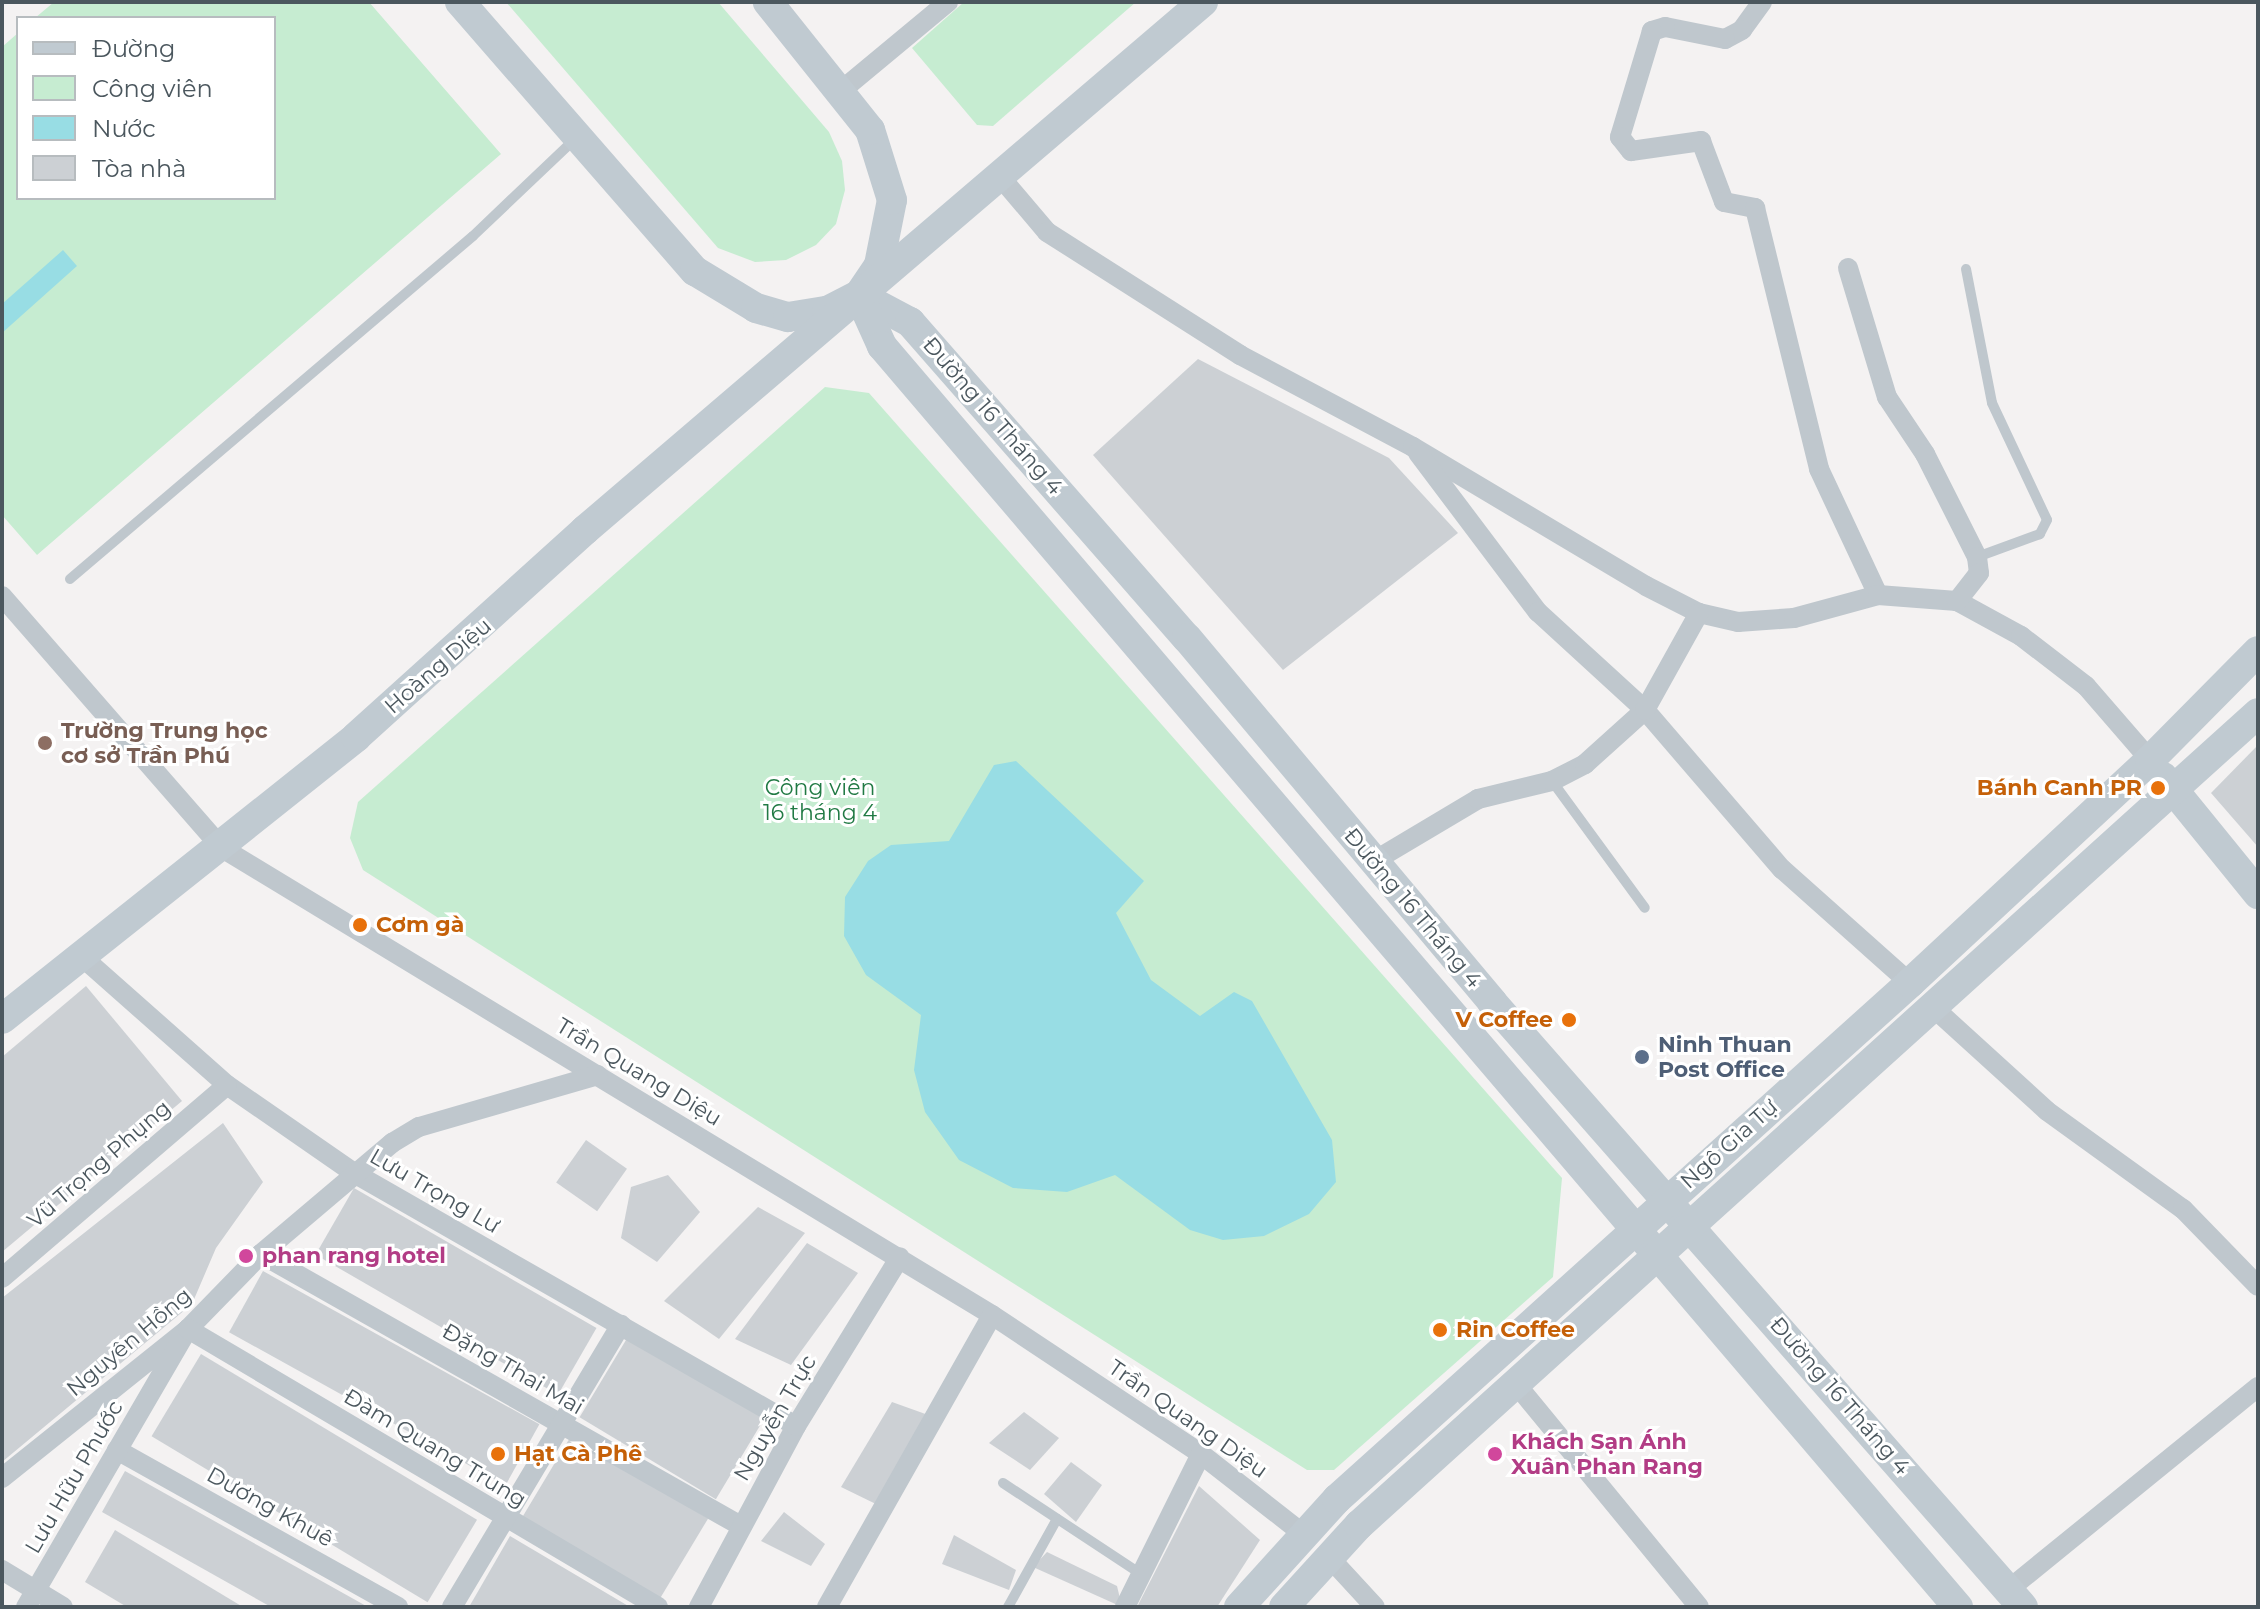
<!DOCTYPE html>
<html>
<head>
<meta charset="utf-8">
<style>
	body { margin:0 }
	#map { position:relative; width:2260px; height:1609px; overflow:hidden; background:#f4f2f2; font-family:Montserrat,sans-serif }
	div>[style] { position:absolute }
	.green>* { inset:0; background:#c6ecd1 }
	.water>* { inset:0; background:#98dde4 }
	.building>* { inset:0; background:#ccd0d4; transform-origin:0 0 }
	.lane>* { height:10px; margin:-5px; padding:0 5px; transform-origin:5px; border-radius:5px; background:#bfc7cd }
	.street>* { height:20px; margin:-10px; padding:0 10px; transform-origin:10px; border-radius:10px; background:#bfc7cd }
	.secondary>* { height:30px; margin:-15px; padding:0 15px; transform-origin:15px; border-radius:15px; background:#c0cad1 }
	.dots>* { width:22px; height:22px; translate:-50% -50%; box-sizing:border-box; border:4px solid #fff; border-radius:50% }
	span { translate:-50% -50%; white-space:nowrap; text-align:center; line-height:1.15; -webkit-text-stroke:6px #fff; paint-order:stroke }
	.street-label { font-size:22px; color:#4b575e }
	.education-label { font-size:22px; color:#785e54; font-weight:700 }
	.left { translate:0 -50%; text-align:left }
	.park-label { font-size:22px; color:#217a44 }
	.food-label { font-size:22px; color:#c56008; font-weight:700 }
	.right { translate:-100% -50%; text-align:right }
	.service-label { font-size:22px; color:#4e5e75; font-weight:700 }
	.hotel-label { font-size:22px; color:#b23c85; font-weight:700 }
	.frame { position:absolute; inset:0; border:4px solid #4b575e; pointer-events:none }
	.legend { position:absolute; left:16px; top:16px; width:260px; height:184px; box-sizing:border-box; background:#fff; border:2px solid #b7bcbf; margin:0; padding:10px 14px; list-style:none; font-size:24px; color:#4b575e }
	.legend li { display:flex; align-items:center; gap:16px; height:40px }
	.legend b { width:40px; border:2px solid #b7bcbf }
</style>
</head>
<body>
<div id="map">
	<div class="green">
		<i style="clip-path:polygon(54px 2px,369px 2px,501px 154px,37px 555px,2px 515px,2px 47px,18px 33px,18px 198px,274px 198px,274px 18px,35px 18px)"></i>
		<i style="clip-path:polygon(506px 2px,718px 2px,829px 132px,842px 161px,845px 190px,836px 224px,816px 245px,786px 260px,755px 262px,718px 248px)"></i>
		<i style="clip-path:polygon(964px 2px,1136px 2px,993px 126px,977px 125px,912px 48px)"></i>
		<i style="clip-path:polygon(825px 387px,869px 393px,1562px 1178px,1553px 1277px,1334px 1470px,1307px 1470px,363px 870px,350px 838px,358px 802px)"></i>
	</div>
	<div class="water">
		<i style="clip-path:polygon(63px 250px,77px 266px,2px 333px,2px 304px)"></i>
		<i style="clip-path:polygon(1016px 761px,1144px 881px,1116px 913px,1151px 980px,1200px 1016px,1234px 992px,1252px 1001px,1332px 1140px,1336px 1182px,1309px 1214px,1264px 1236px,1223px 1240px,1190px 1230px,1115px 1175px,1067px 1192px,1013px 1188px,959px 1160px,925px 1112px,914px 1070px,921px 1015px,866px 975px,844px 936px,845px 897px,868px 861px,891px 845px,949px 841px,994px 765px)"></i>
	</div>
	<div class="building">
		<i style="clip-path:polygon(1198px 359px,1389px 458px,1458px 533px,1283px 670px,1093px 455px)"></i>
		<i style="clip-path:polygon(2258px 745px,2258px 847px,2211px 793px)"></i>
		<i style="clip-path:polygon(86px 986px,182px 1101px,2px 1252px,2px 1057px)"></i>
		<i style="clip-path:polygon(223px 1123px,263px 1182px,216px 1248px,192px 1304px,2px 1462px,2px 1298px)"></i>
		<i style="left:586px;top:1140px;width:50px;height:52px;rotate:35deg"></i>
		<i style="clip-path:polygon(668px 1175px,700px 1212px,657px 1262px,621px 1238px,631px 1187px)"></i>
		<i style="left:354px;top:1188px;width:280px;height:77px;rotate:30deg"></i>
		<i style="clip-path:polygon(758px 1207px,805px 1233px,719px 1339px,664px 1301px)"></i>
		<i style="clip-path:polygon(807px 1243px,858px 1273px,791px 1365px,735px 1339px)"></i>
		<i style="left:263px;top:1271px;width:316px;height:70px;rotate:29deg"></i>
		<i style="left:629px;top:1335px;width:159px;height:96px;rotate:31deg"></i>
		<i style="left:201px;top:1354px;width:322px;height:96px;rotate:31deg"></i>
		<i style="clip-path:polygon(892px 1402px,931px 1416px,882px 1507px,841px 1487px)"></i>
		<i style="clip-path:polygon(1024px 1412px,1059px 1438px,1030px 1470px,989px 1443px)"></i>
		<i style="left:571px;top:1436px;width:160px;height:97px;rotate:31deg"></i>
		<i style="clip-path:polygon(1071px 1462px,1102px 1485px,1076px 1522px,1044px 1494px)"></i>
		<i style="clip-path:polygon(125px 1471px,368px 1607px,271px 1607px,102px 1512px)"></i>
		<i style="clip-path:polygon(1199px 1486px,1260px 1540px,1217px 1607px,1137px 1607px)"></i>
		<i style="clip-path:polygon(784px 1512px,825px 1544px,811px 1566px,761px 1541px)"></i>
		<i style="clip-path:polygon(115px 1530px,243px 1607px,127px 1607px,85px 1582px)"></i>
		<i style="clip-path:polygon(954px 1535px,1016px 1570px,1009px 1590px,942px 1564px)"></i>
		<i style="clip-path:polygon(510px 1536px,630px 1607px,469px 1607px)"></i>
		<i style="clip-path:polygon(1047px 1552px,1117px 1586px,1122px 1607px,1033px 1567px)"></i>
	</div>
	<div class="lane">
		<i style="left:1966px;top:269px;width:136px;rotate:79deg"></i>
		<i style="left:1992px;top:403px;width:129px;rotate:64.8deg"></i>
		<i style="left:2047px;top:520px;width:16px;rotate:117deg"></i>
		<i style="left:2040px;top:534px;width:67px;rotate:159.9deg"></i>
		<i style="left:70px;top:579px;width:529px;rotate:-40.4deg"></i>
		<i style="left:473px;top:236px;width:141px;rotate:-43.6deg"></i>
		<i style="left:1552px;top:781px;width:157px;rotate:53.8deg"></i>
		<i style="left:1003px;top:1483px;width:165px;rotate:33.4deg"></i>
		<i style="left:1008px;top:1607px;width:101px;rotate:-60.9deg"></i>
	</div>
	<div class="street">
		<i style="left:1762px;top:2px;width:34px;rotate:126deg"></i>
		<i style="left:1742px;top:30px;width:19px;rotate:152deg"></i>
		<i style="left:1725px;top:39px;width:61px;rotate:-168.7deg"></i>
		<i style="left:1665px;top:27px;width:14px;rotate:163deg"></i>
		<i style="left:1652px;top:31px;width:111px;rotate:106.8deg"></i>
		<i style="left:1620px;top:137px;width:18px;rotate:52deg"></i>
		<i style="left:1631px;top:151px;width:71px;rotate:-8.1deg"></i>
		<i style="left:1701px;top:141px;width:65px;rotate:69.3deg"></i>
		<i style="left:1724px;top:202px;width:32px;rotate:11deg"></i>
		<i style="left:1755px;top:208px;width:269px;rotate:76.2deg"></i>
		<i style="left:1819px;top:469px;width:139px;rotate:64.9deg"></i>
		<i style="left:842px;top:90px;width:138px;rotate:-39.7deg"></i>
		<i style="left:997px;top:173px;width:77px;rotate:49.7deg"></i>
		<i style="left:1047px;top:232px;width:229px;rotate:32.5deg"></i>
		<i style="left:1240px;top:355px;width:196px;rotate:28deg"></i>
		<i style="left:1413px;top:447px;width:271px;rotate:30.8deg"></i>
		<i style="left:1646px;top:586px;width:59px;rotate:27deg"></i>
		<i style="left:1699px;top:613px;width:40px;rotate:13deg"></i>
		<i style="left:1738px;top:622px;width:56px;rotate:-4.1deg"></i>
		<i style="left:1794px;top:618px;width:87px;rotate:-15.3deg"></i>
		<i style="left:1878px;top:595px;width:79px;rotate:4.3deg"></i>
		<i style="left:1957px;top:601px;width:73px;rotate:28.7deg"></i>
		<i style="left:2021px;top:636px;width:82px;rotate:37.6deg"></i>
		<i style="left:2086px;top:686px;width:98px;rotate:49.1deg"></i>
		<i style="left:1848px;top:268px;width:135px;rotate:73.2deg"></i>
		<i style="left:1887px;top:397px;width:69px;rotate:56.3deg"></i>
		<i style="left:1925px;top:454px;width:115px;rotate:63.2deg"></i>
		<i style="left:1977px;top:557px;width:16px;rotate:83deg"></i>
		<i style="left:1979px;top:573px;width:36px;rotate:128deg"></i>
		<i style="left:1418px;top:453px;width:199px;rotate:53deg"></i>
		<i style="left:1538px;top:612px;width:145px;rotate:42.5deg"></i>
		<i style="left:1645px;top:710px;width:210px;rotate:49.3deg"></i>
		<i style="left:1782px;top:869px;width:171px;rotate:41.7deg"></i>
		<i style="left:2px;top:596px;width:335px;rotate:48.9deg"></i>
		<i style="left:222px;top:848px;width:901px;rotate:31.24deg"></i>
		<i style="left:992px;top:1315px;width:251px;rotate:33.6deg"></i>
		<i style="left:1201px;top:1454px;width:128px;rotate:38deg"></i>
		<i style="left:1374px;top:861px;width:121px;rotate:-30.8deg"></i>
		<i style="left:1478px;top:799px;width:76px;rotate:-13.7deg"></i>
		<i style="left:1552px;top:781px;width:37px;rotate:-27deg"></i>
		<i style="left:1585px;top:764px;width:81px;rotate:-42deg"></i>
		<i style="left:1645px;top:710px;width:111px;rotate:-60.9deg"></i>
		<i style="left:80px;top:955px;width:196px;rotate:41.5deg"></i>
		<i style="left:227px;top:1085px;width:155px;rotate:34.7deg"></i>
		<i style="left:354px;top:1173px;width:509px;rotate:29.79deg"></i>
		<i style="left:1935px;top:1009px;width:151px;rotate:42.3deg"></i>
		<i style="left:2047px;top:1111px;width:168px;rotate:35.8deg"></i>
		<i style="left:2183px;top:1209px;width:107px;rotate:45.8deg"></i>
		<i style="left:261px;top:1254px;width:552px;rotate:29.54deg"></i>
		<i style="left:2px;top:1278px;width:296px;rotate:-40.6deg"></i>
		<i style="left:1516px;top:1384px;width:288px;rotate:50.6deg"></i>
		<i style="left:117px;top:1450px;width:322px;rotate:29.2deg"></i>
		<i style="left:2px;top:1478px;width:238px;rotate:-38.7deg"></i>
		<i style="left:188px;top:1329px;width:105px;rotate:-45.8deg"></i>
		<i style="left:261px;top:1254px;width:172px;rotate:-40.3deg"></i>
		<i style="left:392px;top:1143px;width:31px;rotate:-31deg"></i>
		<i style="left:419px;top:1127px;width:186px;rotate:-16.2deg"></i>
		<i style="left:1328px;top:1556px;width:69px;rotate:47.3deg"></i>
		<i style="left:2px;top:1570px;width:71px;rotate:31.2deg"></i>
		<i style="left:2008px;top:1590px;width:322px;rotate:-39.1deg"></i>
		<i style="left:26px;top:1607px;width:322px;rotate:-59.8deg"></i>
		<i style="left:188px;top:1329px;width:546px;rotate:30.6deg"></i>
		<i style="left:452px;top:1607px;width:329px;rotate:-59.1deg"></i>
		<i style="left:699px;top:1607px;width:205px;rotate:-61.8deg"></i>
		<i style="left:796px;top:1426px;width:198px;rotate:-58.4deg"></i>
		<i style="left:827px;top:1607px;width:335px;rotate:-60.5deg"></i>
		<i style="left:1125px;top:1607px;width:171px;rotate:-63.6deg"></i>
	</div>
	<div class="secondary">
		<i style="left:460px;top:2px;width:357px;rotate:48.9deg"></i>
		<i style="left:695px;top:271px;width:71px;rotate:31.2deg"></i>
		<i style="left:756px;top:308px;width:33px;rotate:16deg"></i>
		<i style="left:788px;top:317px;width:39px;rotate:-9deg"></i>
		<i style="left:827px;top:311px;width:36px;rotate:-27deg"></i>
		<i style="left:859px;top:295px;width:36px;rotate:-56deg"></i>
		<i style="left:879px;top:265px;width:66px;rotate:-78.7deg"></i>
		<i style="left:892px;top:200px;width:73px;rotate:-107.4deg"></i>
		<i style="left:870px;top:130px;width:164px;rotate:-128.6deg"></i>
		<i style="left:859px;top:295px;width:58px;rotate:27.9deg"></i>
		<i style="left:910px;top:322px;width:420px;rotate:48.8deg"></i>
		<i style="left:1187px;top:638px;width:475px;rotate:50deg"></i>
		<i style="left:1492px;top:1002px;width:805px;rotate:48.73deg"></i>
		<i style="left:859px;top:295px;width:56px;rotate:65.7deg"></i>
		<i style="left:882px;top:346px;width:1658px;rotate:49.53deg"></i>
		<i style="left:2163px;top:777px;width:151px;rotate:50.9deg"></i>
		<i style="left:2px;top:1019px;width:453px;rotate:-38.5deg"></i>
		<i style="left:356px;top:737px;width:309px;rotate:-42.1deg"></i>
		<i style="left:585px;top:530px;width:813px;rotate:-40.51deg"></i>
		<i style="left:1239px;top:1607px;width:146px;rotate:-47.8deg"></i>
		<i style="left:1337px;top:1499px;width:771px;rotate:-42deg"></i>
		<i style="left:1910px;top:983px;width:328px;rotate:-42.9deg"></i>
		<i style="left:2150px;top:760px;width:153px;rotate:-45.3deg"></i>
		<i style="left:1284px;top:1607px;width:111px;rotate:-47.6deg"></i>
		<i style="left:1359px;top:1525px;width:1211px;rotate:-42.09deg"></i>
	</div>
	<div class="dots">
		<i style="left:45px;top:743px;background:#8d6e63"></i>
		<i style="left:2158px;top:788px;background:#e8710a"></i>
		<i style="left:360px;top:925px;background:#e8710a"></i>
		<i style="left:1569px;top:1020px;background:#e8710a"></i>
		<i style="left:1642px;top:1057px;background:#5c6f8a"></i>
		<i style="left:246px;top:1256px;background:#d1479c"></i>
		<i style="left:1440px;top:1330px;background:#e8710a"></i>
		<i style="left:498px;top:1454px;background:#e8710a"></i>
		<i style="left:1495px;top:1454px;background:#d1479c"></i>
	</div>
	<div class="street-label">
		<span style="left:993px;top:416px;rotate:49deg">Đường 16 Tháng 4</span>
		<span style="left:438px;top:666px;rotate:-41deg">Hoàng Diệu</span>
		<span style="left:1413px;top:908px;rotate:50deg">Đường 16 Tháng 4</span>
		<span style="left:639px;top:1072px;rotate:31deg">Trần Quang Diệu</span>
		<span style="left:1729px;top:1144px;rotate:-42deg">Ngô Gia Tự</span>
		<span style="left:99px;top:1164px;rotate:-41deg">Vũ Trọng Phụng</span>
		<span style="left:435px;top:1191px;rotate:30deg">Lưu Trọng Lư</span>
		<span style="left:129px;top:1342px;rotate:-40deg">Nguyên Hồng</span>
		<span style="left:513px;top:1369px;rotate:30deg">Đặng Thai Mai</span>
		<span style="left:1840px;top:1396px;rotate:49deg">Đường 16 Tháng 4</span>
		<span style="left:775px;top:1418px;rotate:-60deg">Nguyễn Trực</span>
		<span style="left:1188px;top:1419px;rotate:35deg">Trần Quang Diệu</span>
		<span style="left:435px;top:1448px;rotate:31deg">Đàm Quang Trung</span>
		<span style="left:74px;top:1477px;rotate:-60deg">Lưu Hữu Phước</span>
		<span style="left:270px;top:1507px;rotate:29deg">Dương Khuê</span>
	</div>
	<div class="education-label">
		<span class="left" style="left:61px;top:743px">Trường Trung học<br>cơ sở Trần Phú</span>
	</div>
	<div class="park-label">
		<span style="left:820px;top:800px">Công viên<br>16 tháng 4</span>
	</div>
	<div class="food-label">
		<span class="right" style="left:2142px;top:788px">Bánh Canh PR</span>
		<span class="left" style="left:376px;top:925px">Cơm gà</span>
		<span class="right" style="left:1553px;top:1020px">V Coffee</span>
		<span class="left" style="left:1456px;top:1330px">Rin Coffee</span>
		<span class="left" style="left:514px;top:1454px">Hạt Cà Phê</span>
	</div>
	<div class="service-label">
		<span class="left" style="left:1658px;top:1057px">Ninh Thuan<br>Post Office</span>
	</div>
	<div class="hotel-label">
		<span class="left" style="left:262px;top:1256px">phan rang hotel</span>
		<span class="left" style="left:1511px;top:1454px">Khách Sạn Ánh<br>Xuân Phan Rang</span>
	</div>
	<div class="frame"></div>
	<ul class="legend">
	<li><b style="height:10px;background:#c0cad1"></b>Đường</li>
	<li><b style="height:22px;background:#c6ecd1"></b>Công viên</li>
	<li><b style="height:22px;background:#98dde4"></b>Nước</li>
	<li><b style="height:22px;background:#ccd0d4"></b>Tòa nhà</li>
	</ul>
</div>
</body>
</html>
